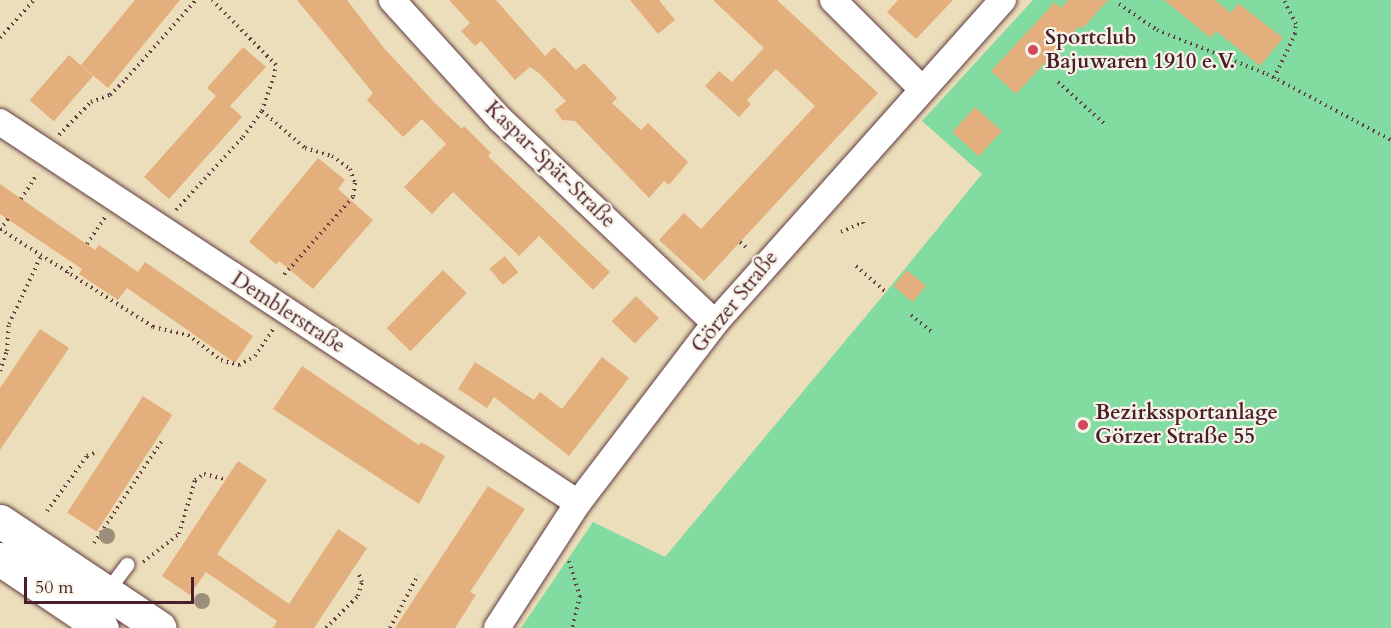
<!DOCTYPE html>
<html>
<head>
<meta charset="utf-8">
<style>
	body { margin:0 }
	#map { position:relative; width:1391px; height:628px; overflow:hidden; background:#ecdebb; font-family:Cardo,serif }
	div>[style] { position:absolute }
	.green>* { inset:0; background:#82dba0 }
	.building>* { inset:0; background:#e3af7d; transform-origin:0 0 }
	.path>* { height:4px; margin-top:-2px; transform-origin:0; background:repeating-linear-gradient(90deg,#623c41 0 1.5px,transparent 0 6px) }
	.roads { filter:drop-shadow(0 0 2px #623c41) drop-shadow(0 0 2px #623c41) }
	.service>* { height:14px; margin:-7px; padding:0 7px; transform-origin:7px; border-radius:7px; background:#fff }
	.minor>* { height:26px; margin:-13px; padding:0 13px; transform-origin:13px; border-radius:13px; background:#fff }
	.secondary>* { height:33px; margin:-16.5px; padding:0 16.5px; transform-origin:16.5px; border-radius:16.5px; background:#fff }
	.trees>* { width:16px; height:16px; margin:-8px; border-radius:50%; background:#9b8f7c }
	.dots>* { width:16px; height:16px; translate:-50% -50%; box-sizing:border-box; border:3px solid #f7f3e8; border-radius:50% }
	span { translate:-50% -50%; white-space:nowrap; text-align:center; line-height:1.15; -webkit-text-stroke:4.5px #f7f3e8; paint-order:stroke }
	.poi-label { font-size:21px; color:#4a1f2b; font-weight:700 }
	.left { translate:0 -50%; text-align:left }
	.street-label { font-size:21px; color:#4a1f2b }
	.scale { position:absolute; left:24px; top:577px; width:170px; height:27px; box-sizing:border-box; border:3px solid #4a1f2b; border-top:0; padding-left:8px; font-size:18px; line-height:21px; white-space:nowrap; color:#4a1f2b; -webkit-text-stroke:4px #f7f3e8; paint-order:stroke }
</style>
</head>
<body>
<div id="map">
	<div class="green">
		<i style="clip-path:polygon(1033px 0,1391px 0,1391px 628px,521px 628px,593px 522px,665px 557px,886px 292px,982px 174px,922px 121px)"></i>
	</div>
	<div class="building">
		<i style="clip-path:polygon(135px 0,180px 0,108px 88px,81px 65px)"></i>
		<i style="clip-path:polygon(297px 0,347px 0,383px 47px,436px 104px,462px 129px,464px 126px,491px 153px,488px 156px,610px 272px,593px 290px,539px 236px,519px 256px,453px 192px,432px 214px,404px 187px,446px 144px,422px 119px,403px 137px,367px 100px,373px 93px)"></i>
		<i style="clip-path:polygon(449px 0,496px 0,545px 56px,554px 47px,576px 70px,584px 63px,617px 98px,612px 103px,641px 130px,648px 123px,688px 162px,669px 185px,664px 181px,649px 198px,575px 121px,562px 120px,555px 110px,566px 101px,539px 73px,530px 67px,515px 80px,481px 41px,475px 46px,461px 31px,470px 23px)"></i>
		<i style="clip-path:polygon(630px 0,659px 0,675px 20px,658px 34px)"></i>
		<i style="clip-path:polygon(713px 0,777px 0,878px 93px,704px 281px,659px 240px,684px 213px,701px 229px,815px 106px,776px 69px,747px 100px,751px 104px,739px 117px,705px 86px,719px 71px,732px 82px,764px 48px)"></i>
		<i style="clip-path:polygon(898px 0,953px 0,916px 39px,887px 12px)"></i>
		<i style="clip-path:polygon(1068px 0,1108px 0,1082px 29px,1079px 26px,1016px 94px,991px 71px,1055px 2px,1061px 8px)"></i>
		<i style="clip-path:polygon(1164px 0,1215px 0,1231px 13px,1238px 3px,1283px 38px,1260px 66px,1216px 31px,1211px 38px)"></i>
		<i style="clip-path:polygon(243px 47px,266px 67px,230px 106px,242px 117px,169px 199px,144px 177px,216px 96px,207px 88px)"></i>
		<i style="left:69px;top:55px;width:32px;height:60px;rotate:41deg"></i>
		<i style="left:975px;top:107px;width:36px;height:34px;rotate:42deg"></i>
		<i style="clip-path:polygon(318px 158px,345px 180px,338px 189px,373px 220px,313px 289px,279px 261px,276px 264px,249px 242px)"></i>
		<i style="clip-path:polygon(0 184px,95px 250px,99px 245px,138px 272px,145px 262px,253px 336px,235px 363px,127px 288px,118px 300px,79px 274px,82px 269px,0 214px)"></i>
		<i style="left:505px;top:256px;width:21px;height:20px;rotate:51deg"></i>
		<i style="left:443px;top:270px;width:33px;height:81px;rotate:44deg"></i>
		<i style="left:907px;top:270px;width:25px;height:21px;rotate:40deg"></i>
		<i style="left:636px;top:296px;width:32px;height:35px;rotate:44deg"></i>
		<i style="clip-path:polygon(40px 329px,69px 348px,0 450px,0 388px)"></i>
		<i style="clip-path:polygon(602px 357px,629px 378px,569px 456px,494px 397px,487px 408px,458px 389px,475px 362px,534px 400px,540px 392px,562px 409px)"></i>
		<i style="clip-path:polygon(302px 366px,419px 445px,421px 442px,445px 456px,419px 504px,273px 409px)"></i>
		<i style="left:143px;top:396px;width:35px;height:139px;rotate:33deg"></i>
		<i style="clip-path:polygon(238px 461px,267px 480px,217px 554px,289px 604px,338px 529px,367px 548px,314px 628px,273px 628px,277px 621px,206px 572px,190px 595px,162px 576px)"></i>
		<i style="clip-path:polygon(488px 486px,525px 509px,470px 592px,476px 595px,455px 628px,395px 628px)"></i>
	</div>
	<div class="path">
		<i style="left:1119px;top:4px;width:46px;rotate:34.4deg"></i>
		<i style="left:1157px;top:30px;width:118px;rotate:21.8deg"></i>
		<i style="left:1267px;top:74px;width:140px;rotate:28deg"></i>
		<i style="left:0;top:38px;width:51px;rotate:-48.2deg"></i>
		<i style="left:1274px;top:78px;width:49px;rotate:-64.5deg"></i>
		<i style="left:1295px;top:34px;width:10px;rotate:-84deg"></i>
		<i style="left:1296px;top:24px;width:27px;rotate:-117deg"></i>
		<i style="left:1058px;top:82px;width:64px;rotate:41.9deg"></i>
		<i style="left:262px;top:111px;width:57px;rotate:40.7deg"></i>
		<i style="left:305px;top:148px;width:28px;rotate:17deg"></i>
		<i style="left:332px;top:156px;width:22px;rotate:36deg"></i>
		<i style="left:350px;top:169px;width:15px;rotate:70deg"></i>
		<i style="left:355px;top:183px;width:14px;rotate:98deg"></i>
		<i style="left:353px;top:197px;width:108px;rotate:131.6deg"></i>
		<i style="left:59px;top:135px;width:46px;rotate:-45.9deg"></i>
		<i style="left:91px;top:102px;width:20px;rotate:-20deg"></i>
		<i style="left:110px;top:95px;width:23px;rotate:-45deg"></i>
		<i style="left:126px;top:79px;width:106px;rotate:-48.5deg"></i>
		<i style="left:21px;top:199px;width:30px;rotate:-57deg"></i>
		<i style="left:176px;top:210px;width:99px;rotate:-47.5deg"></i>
		<i style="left:243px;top:137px;width:32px;rotate:-54deg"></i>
		<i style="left:262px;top:111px;width:36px;rotate:-71deg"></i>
		<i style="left:274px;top:77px;width:12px;rotate:-81deg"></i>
		<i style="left:276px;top:65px;width:91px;rotate:-134.6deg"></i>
		<i style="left:0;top:229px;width:182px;rotate:32.6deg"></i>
		<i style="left:153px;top:327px;width:36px;rotate:13deg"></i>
		<i style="left:188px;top:335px;width:41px;rotate:37.1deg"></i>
		<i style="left:221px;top:360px;width:19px;rotate:16deg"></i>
		<i style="left:239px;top:365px;width:18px;rotate:-29deg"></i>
		<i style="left:255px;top:356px;width:34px;rotate:-56deg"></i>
		<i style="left:0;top:230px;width:14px;rotate:-54deg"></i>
		<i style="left:841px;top:232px;width:24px;rotate:-24deg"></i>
		<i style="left:863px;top:222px;width:3px;rotate:72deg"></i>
		<i style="left:740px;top:242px;width:11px;rotate:41deg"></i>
		<i style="left:87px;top:244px;width:32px;rotate:-56deg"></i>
		<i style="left:856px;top:266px;width:40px;rotate:41deg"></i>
		<i style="left:67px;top:273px;width:11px;rotate:-56deg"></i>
		<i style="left:911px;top:315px;width:26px;rotate:39deg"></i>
		<i style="left:0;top:371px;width:21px;rotate:-71deg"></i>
		<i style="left:7px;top:351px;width:27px;rotate:-86deg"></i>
		<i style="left:9px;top:324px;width:75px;rotate:-64.8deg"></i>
		<i style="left:47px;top:511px;width:68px;rotate:-54deg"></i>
		<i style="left:87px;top:456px;width:12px;rotate:-24deg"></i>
		<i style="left:94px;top:543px;width:125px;rotate:-56.4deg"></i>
		<i style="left:569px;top:561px;width:37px;rotate:73deg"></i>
		<i style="left:580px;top:596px;width:33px;rotate:104deg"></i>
		<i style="left:143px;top:562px;width:46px;rotate:-37.9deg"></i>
		<i style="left:179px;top:534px;width:56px;rotate:-73.5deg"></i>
		<i style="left:195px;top:480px;width:11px;rotate:-34deg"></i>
		<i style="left:204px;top:474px;width:21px;rotate:14deg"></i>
		<i style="left:326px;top:628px;width:45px;rotate:-45deg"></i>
		<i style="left:358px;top:596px;width:15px;rotate:-74deg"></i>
		<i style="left:362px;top:582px;width:10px;rotate:-114deg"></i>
		<i style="left:390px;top:628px;width:60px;rotate:-62.2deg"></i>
	</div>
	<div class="roads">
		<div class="service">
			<i style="left:107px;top:592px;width:34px;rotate:-53deg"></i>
		</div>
		<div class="minor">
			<i style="left:392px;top:0;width:161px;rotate:47.8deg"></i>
			<i style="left:500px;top:119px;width:296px;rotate:43.5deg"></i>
			<i style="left:833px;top:0;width:124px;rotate:45deg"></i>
			<i style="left:0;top:122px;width:692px;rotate:33.39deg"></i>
			<i style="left:497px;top:628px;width:149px;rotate:-57.1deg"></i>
			<i style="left:578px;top:503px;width:226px;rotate:-52.7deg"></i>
			<i style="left:715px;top:323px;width:433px;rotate:-48.3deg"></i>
		</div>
		<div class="secondary">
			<i style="left:0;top:521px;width:192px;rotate:33.8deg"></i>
			<i style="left:0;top:559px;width:123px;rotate:34.1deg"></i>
		</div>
	</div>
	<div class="trees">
		<i style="left:107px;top:536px"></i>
		<i style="left:202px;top:601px"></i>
	</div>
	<div class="dots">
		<i style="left:1033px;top:50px;background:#d1495b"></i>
		<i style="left:1083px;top:425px;background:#d1495b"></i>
	</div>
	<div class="poi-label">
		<span class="left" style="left:1045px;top:50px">Sportclub<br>Bajuwaren 1910 e.V.</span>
		<span class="left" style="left:1095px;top:425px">Bezirkssportanlage<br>Görzer Straße 55</span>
	</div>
	<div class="street-label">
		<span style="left:550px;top:165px;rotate:44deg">Kaspar-Spät-Straße</span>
		<span style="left:735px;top:302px;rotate:-51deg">Görzer Straße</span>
		<span style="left:288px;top:313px;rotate:33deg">Demblerstraße</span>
	</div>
	<div class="scale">50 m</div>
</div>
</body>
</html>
